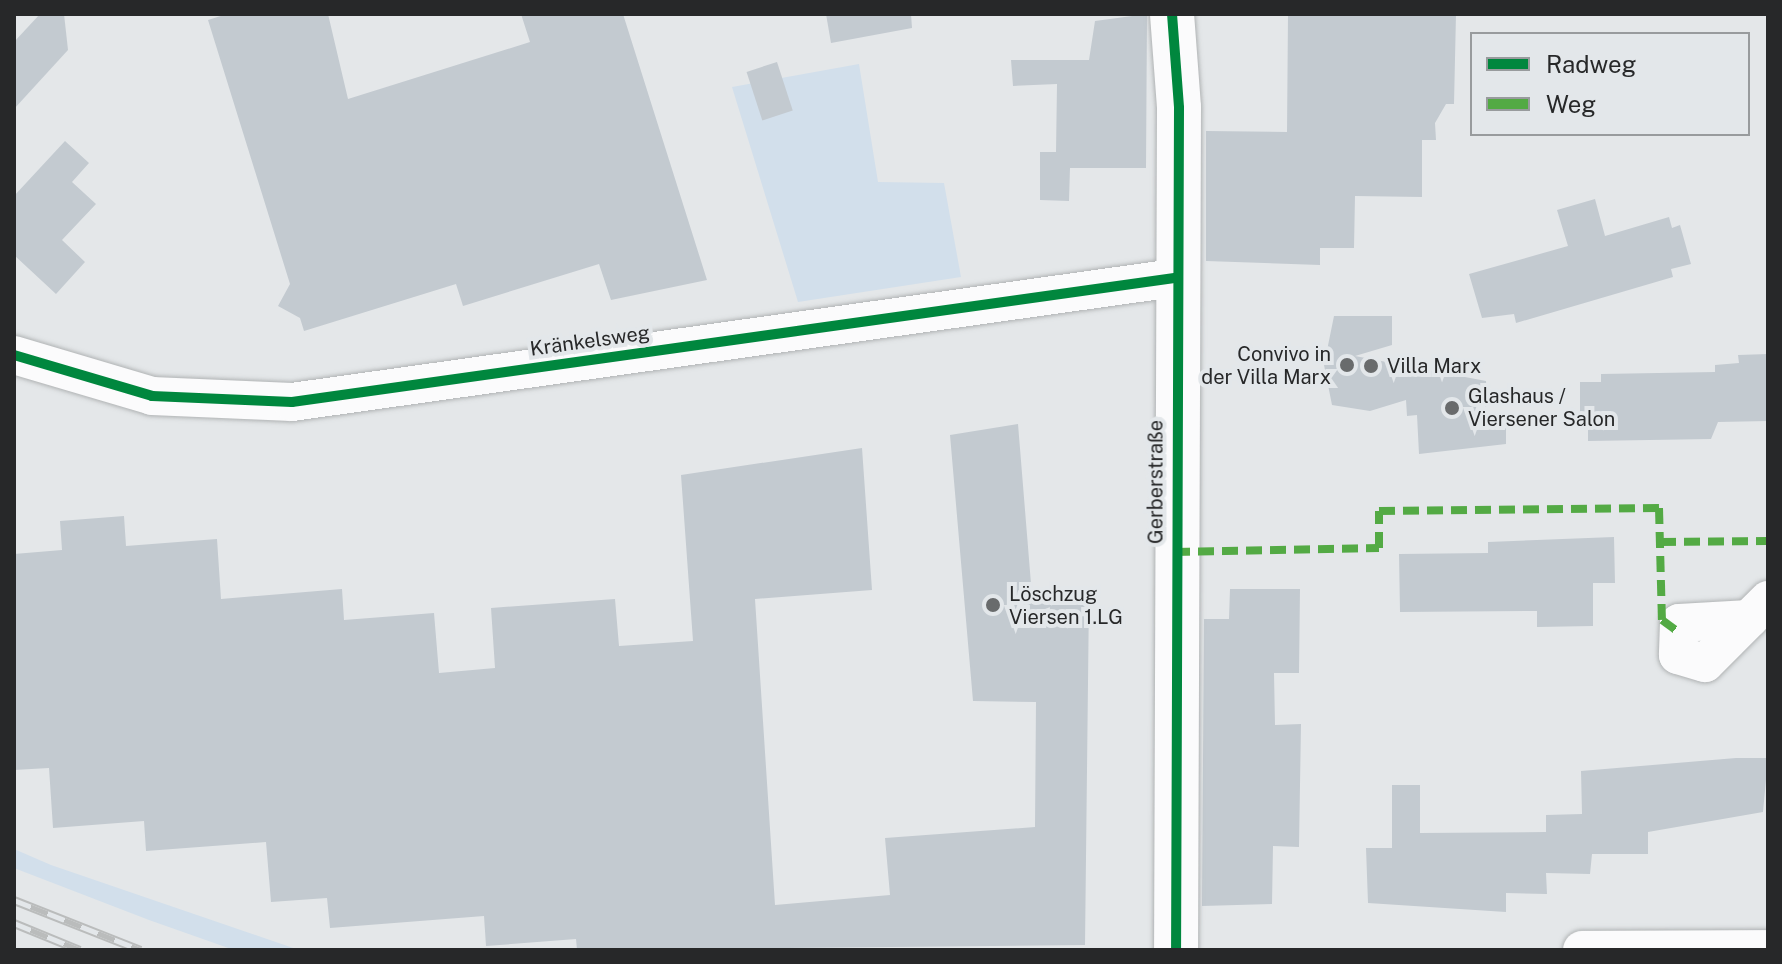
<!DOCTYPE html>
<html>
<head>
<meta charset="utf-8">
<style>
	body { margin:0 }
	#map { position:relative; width:1782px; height:964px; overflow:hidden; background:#e4e7e9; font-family:"Public Sans",sans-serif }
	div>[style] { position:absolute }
	.green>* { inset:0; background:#d2dfeb }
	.building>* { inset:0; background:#c3cad0; transform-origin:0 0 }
	.roads { filter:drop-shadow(0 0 2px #b0b3b4) drop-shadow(0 0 2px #b0b3b4) }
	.minor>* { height:38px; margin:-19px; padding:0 19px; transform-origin:19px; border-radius:19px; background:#fbfbfc }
	.tertiary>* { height:44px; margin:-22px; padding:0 22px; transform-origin:22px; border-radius:22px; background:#fbfbfc }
	.rail>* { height:9px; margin-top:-4.5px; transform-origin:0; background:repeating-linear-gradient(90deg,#e3e7ea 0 18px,#babcbc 0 36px); box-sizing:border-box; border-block:2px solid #babcbc }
	.quiet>* { height:8px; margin-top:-4px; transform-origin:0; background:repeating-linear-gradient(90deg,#53aa44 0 16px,transparent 0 24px) }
	.cycleway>* { height:10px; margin:-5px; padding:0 5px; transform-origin:5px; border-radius:5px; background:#00873e }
	.dots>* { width:22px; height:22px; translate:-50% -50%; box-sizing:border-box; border:4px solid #e3e7ea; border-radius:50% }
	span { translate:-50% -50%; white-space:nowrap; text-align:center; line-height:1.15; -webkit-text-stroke:8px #e3e7ea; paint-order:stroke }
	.street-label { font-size:20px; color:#272829 }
	.poi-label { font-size:20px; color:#272829 }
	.right { translate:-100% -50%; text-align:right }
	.left { translate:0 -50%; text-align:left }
	.frame { position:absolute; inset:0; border:16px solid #272829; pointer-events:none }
	.legend { position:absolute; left:1470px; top:32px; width:280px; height:104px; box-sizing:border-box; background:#e3e7ea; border:2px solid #989b9d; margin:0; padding:10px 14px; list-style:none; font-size:24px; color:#272829 }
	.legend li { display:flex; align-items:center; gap:16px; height:40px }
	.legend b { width:40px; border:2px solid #989b9d }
</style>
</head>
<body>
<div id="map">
	<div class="green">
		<i style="clip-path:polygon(859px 64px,878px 182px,944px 183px,961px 277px,798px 302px,732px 87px)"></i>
		<i style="clip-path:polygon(14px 849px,51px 865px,299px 950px,234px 950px,149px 920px,14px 868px)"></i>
	</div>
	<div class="building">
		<i style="clip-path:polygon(40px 14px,64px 14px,68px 50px,14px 109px,14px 42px)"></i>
		<i style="clip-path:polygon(227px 14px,328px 14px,348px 99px,530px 42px,521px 14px,623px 14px,707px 280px,611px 300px,599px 264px,463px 306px,456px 284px,304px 331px,300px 318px,278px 306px,290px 284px,208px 20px)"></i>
		<i style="clip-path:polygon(826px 14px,911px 14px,912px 28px,831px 43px)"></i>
		<i style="clip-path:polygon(1147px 14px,1146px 168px,1070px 168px,1069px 201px,1040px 200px,1040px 152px,1056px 152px,1057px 84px,1013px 86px,1011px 60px,1089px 60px,1095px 21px)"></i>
		<i style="clip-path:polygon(1288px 14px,1456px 14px,1454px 104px,1446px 104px,1435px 123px,1436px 140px,1422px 140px,1422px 197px,1355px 196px,1354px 248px,1320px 248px,1320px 265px,1206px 261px,1206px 131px,1287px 132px)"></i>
		<i style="left:777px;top:62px;width:51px;height:32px;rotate:72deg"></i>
		<i style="clip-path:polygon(65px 141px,89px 163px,72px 182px,96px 204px,62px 240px,85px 262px,56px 294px,14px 255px,14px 196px)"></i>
		<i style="clip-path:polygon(1595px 199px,1605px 236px,1669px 217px,1672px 228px,1680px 225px,1691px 264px,1671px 269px,1673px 277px,1516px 323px,1514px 314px,1482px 318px,1469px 274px,1568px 246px,1557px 210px)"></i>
		<i style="clip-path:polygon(1334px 316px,1392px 316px,1392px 345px,1355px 356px,1486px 381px,1488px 417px,1506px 417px,1506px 444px,1419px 454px,1417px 415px,1407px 416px,1406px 400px,1370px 411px,1332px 405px,1324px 365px)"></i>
		<i style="clip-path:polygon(1768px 354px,1768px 421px,1718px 422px,1711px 439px,1588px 441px,1588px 429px,1580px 430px,1580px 382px,1601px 382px,1601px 374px,1715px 372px,1715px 365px,1739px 363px,1738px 355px)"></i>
		<i style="clip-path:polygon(1018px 424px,1032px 596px,1089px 596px,1085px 945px,577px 950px,576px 939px,486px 946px,484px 916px,330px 928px,327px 898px,271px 902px,266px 842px,146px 851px,144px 821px,53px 828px,49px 768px,14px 770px,14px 554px,62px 550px,60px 521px,124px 516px,126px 546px,217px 539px,221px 599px,342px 589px,344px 620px,434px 613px,439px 673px,495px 668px,491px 608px,615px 599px,619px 646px,693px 641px,681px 475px,862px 448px,872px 590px,755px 599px,775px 905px,890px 895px,885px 838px,1035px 827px,1036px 702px,973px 701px,950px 435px)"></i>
		<i style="clip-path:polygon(1614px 537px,1615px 583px,1593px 583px,1593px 626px,1537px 627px,1537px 611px,1400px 612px,1399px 554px,1488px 553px,1488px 542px)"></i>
		<i style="clip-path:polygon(1230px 589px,1300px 589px,1299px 673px,1274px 673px,1275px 725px,1301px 724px,1299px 847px,1273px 846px,1272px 904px,1202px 906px,1204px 619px,1229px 619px)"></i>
		<i style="clip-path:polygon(1736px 758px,1768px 758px,1763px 812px,1648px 832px,1648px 854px,1592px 854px,1590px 874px,1546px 873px,1547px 894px,1506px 893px,1506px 912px,1368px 903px,1366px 848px,1392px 848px,1392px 785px,1420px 785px,1420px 833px,1546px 832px,1546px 815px,1582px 814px,1581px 771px)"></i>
	</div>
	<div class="roads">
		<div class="minor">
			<i style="left:14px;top:355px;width:144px;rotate:16.5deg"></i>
			<i style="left:152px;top:396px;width:140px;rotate:2.5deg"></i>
			<i style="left:292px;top:402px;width:891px;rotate:-8deg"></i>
			<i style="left:1749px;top:619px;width:70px;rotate:176.7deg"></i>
			<i style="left:1679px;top:623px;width:32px;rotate:92deg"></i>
			<i style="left:1678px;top:655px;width:28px;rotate:17deg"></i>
			<i style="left:1705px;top:663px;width:89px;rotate:-45deg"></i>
			<i style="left:1582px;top:950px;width:186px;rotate:-0.3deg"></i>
		</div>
		<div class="tertiary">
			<i style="left:1172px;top:14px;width:94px;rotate:85.7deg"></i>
			<i style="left:1179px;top:108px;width:842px;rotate:90.2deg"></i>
		</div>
	</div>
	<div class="rail">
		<i style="left:14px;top:900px;width:136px;rotate:21.5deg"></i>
		<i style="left:14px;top:923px;width:71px;rotate:22.2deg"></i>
	</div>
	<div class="quiet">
		<i style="left:1660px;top:542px;width:108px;rotate:-0.5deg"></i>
		<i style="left:1174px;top:552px;width:205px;rotate:-1.1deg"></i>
		<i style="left:1379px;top:548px;width:37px;rotate:-90deg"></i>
		<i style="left:1379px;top:511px;width:280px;rotate:-0.6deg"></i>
		<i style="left:1659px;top:508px;width:112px;rotate:88.5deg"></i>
		<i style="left:1662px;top:620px;width:19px;rotate:36deg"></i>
	</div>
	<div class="cycleway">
		<i style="left:1172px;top:14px;width:94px;rotate:85.7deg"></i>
		<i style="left:1179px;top:108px;width:842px;rotate:90.2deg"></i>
		<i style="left:14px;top:355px;width:144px;rotate:16.5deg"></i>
		<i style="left:152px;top:396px;width:140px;rotate:2.5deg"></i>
		<i style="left:292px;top:402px;width:891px;rotate:-8deg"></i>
	</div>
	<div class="dots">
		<i style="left:1347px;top:365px;background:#696b6c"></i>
		<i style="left:1371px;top:366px;background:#696b6c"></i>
		<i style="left:1452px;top:408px;background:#696b6c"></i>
		<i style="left:993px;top:605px;background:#696b6c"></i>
	</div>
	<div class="street-label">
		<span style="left:590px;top:341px;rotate:-8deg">Kränkelsweg</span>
		<span style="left:1156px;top:482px;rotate:-90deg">Gerberstraße</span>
	</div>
	<div class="poi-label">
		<span class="right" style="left:1331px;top:366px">Convivo in<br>der Villa Marx</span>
		<span class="left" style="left:1387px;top:366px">Villa Marx</span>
		<span class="left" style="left:1468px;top:408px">Glashaus /<br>Viersener Salon</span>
		<span class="left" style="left:1009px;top:606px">Löschzug<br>Viersen 1.LG</span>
	</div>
	<div class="frame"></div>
	<ul class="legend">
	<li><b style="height:10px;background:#00873e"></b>Radweg</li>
	<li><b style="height:10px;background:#53aa44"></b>Weg</li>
	</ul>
</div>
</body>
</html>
